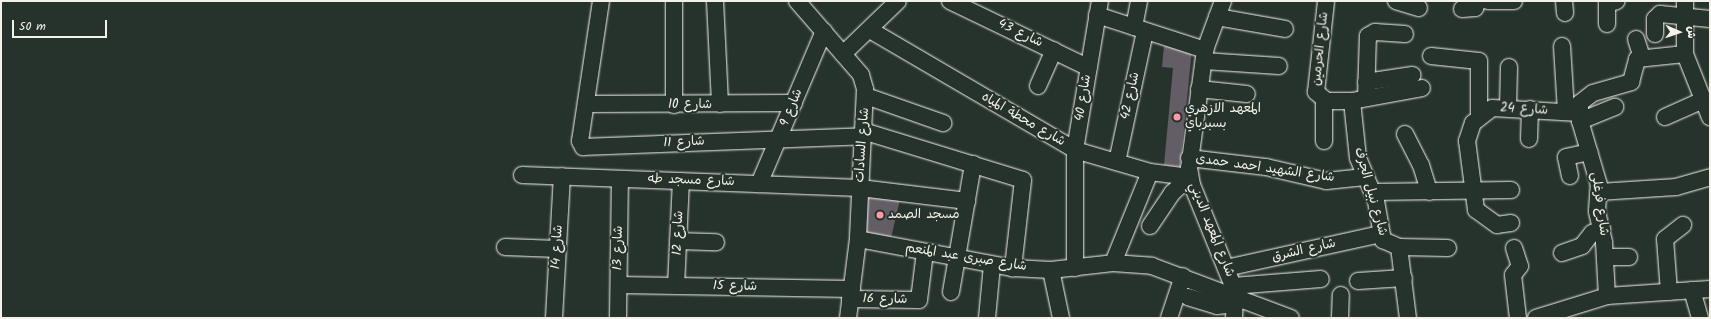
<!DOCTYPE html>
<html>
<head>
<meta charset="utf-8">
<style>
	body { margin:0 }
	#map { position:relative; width:1711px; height:319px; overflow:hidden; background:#26332d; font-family:Kalam,"Playpen Sans Arabic",sans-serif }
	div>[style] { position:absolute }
	.building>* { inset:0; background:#635d66 }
	.roads { filter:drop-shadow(0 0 1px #f4f1e8) drop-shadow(0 0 1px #f4f1e8) }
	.minor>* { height:16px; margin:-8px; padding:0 8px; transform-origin:8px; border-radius:8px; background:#26332d }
	.dots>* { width:11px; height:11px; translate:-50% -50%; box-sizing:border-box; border:2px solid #26332d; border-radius:50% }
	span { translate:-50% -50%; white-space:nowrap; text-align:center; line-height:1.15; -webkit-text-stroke:4px #26332d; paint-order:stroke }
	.street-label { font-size:13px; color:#f4f1e8 }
	.poi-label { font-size:13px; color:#f4f1e8 }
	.left { translate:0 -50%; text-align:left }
	.frame { position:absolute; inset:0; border:2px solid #f4f1e8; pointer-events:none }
	.north { position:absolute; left:1659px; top:12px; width:40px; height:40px; -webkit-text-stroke:3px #26332d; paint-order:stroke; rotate:92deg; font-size:11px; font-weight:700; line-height:16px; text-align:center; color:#f4f1e8 }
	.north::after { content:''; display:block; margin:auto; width:14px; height:18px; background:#f4f1e8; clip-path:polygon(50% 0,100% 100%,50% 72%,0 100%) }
	.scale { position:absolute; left:12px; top:20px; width:95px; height:18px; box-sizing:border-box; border:2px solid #f4f1e8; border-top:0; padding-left:5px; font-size:12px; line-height:14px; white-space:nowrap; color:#f4f1e8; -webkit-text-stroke:3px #26332d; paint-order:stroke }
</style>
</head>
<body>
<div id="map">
	<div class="building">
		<i style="clip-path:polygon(1164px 46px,1192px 49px,1180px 167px,1164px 165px,1173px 68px,1162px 67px)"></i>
		<i style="clip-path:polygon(863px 192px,901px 195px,891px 238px,864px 235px)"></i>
	</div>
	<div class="roads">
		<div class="minor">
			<i style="left:601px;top:1px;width:142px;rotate:98.5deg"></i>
			<i style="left:580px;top:141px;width:7px;rotate:63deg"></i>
			<i style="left:583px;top:147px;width:280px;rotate:-2.2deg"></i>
			<i style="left:674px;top:1px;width:104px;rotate:90deg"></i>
			<i style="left:715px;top:1px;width:103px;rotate:87.2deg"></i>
			<i style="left:797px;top:1px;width:98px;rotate:49.1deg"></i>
			<i style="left:861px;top:75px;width:15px;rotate:74deg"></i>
			<i style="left:865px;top:89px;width:150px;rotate:92.7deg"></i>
			<i style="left:858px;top:239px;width:80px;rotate:97.2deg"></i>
			<i style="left:950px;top:1px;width:154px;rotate:25.7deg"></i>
			<i style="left:1223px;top:1px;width:52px;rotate:110.2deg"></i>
			<i style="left:1205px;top:50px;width:119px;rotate:97.7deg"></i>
			<i style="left:1189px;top:168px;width:17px;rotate:80deg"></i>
			<i style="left:1192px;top:185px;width:114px;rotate:67.9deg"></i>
			<i style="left:1235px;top:291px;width:27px;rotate:92deg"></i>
			<i style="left:1396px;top:1px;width:24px;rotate:17deg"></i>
			<i style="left:1488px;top:1px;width:26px"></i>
			<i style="left:1564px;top:1px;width:12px;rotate:85deg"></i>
			<i style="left:1685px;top:1px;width:53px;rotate:90deg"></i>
			<i style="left:1685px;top:54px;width:68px;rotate:68.4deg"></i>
			<i style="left:1462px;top:9px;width:13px;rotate:-4deg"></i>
			<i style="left:1475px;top:8px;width:8px;rotate:-67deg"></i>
			<i style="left:1097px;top:15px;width:114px;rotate:18deg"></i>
			<i style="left:1217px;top:17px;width:69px;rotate:10deg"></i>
			<i style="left:1607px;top:24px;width:20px;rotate:-90deg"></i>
			<i style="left:1607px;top:4px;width:10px;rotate:-17deg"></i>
			<i style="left:1134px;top:27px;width:26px;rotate:-79deg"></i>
			<i style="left:870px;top:30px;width:238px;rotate:30.3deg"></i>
			<i style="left:1075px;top:150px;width:78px;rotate:16.3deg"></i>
			<i style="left:1150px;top:172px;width:40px;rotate:7.1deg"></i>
			<i style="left:1655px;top:34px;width:15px;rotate:-90deg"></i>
			<i style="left:1655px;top:19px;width:7px;rotate:-45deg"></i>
			<i style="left:1660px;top:14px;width:50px;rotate:5.7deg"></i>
			<i style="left:1636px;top:39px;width:20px;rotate:72deg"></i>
			<i style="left:1562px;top:46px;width:66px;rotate:86.5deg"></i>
			<i style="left:843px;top:54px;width:76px;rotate:-43.9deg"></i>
			<i style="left:1431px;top:56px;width:48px;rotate:5.9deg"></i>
			<i style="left:1479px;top:61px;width:55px;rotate:90deg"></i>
			<i style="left:1204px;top:61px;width:75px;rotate:3.8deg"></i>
			<i style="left:1366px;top:82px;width:47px;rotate:-8.7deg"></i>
			<i style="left:1038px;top:86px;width:39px;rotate:-66deg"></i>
			<i style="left:1199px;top:89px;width:48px;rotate:5.9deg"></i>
			<i style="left:866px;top:96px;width:82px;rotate:19.3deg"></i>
			<i style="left:1366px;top:98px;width:62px;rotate:-88.2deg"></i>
			<i style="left:1368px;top:36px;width:8px;rotate:-30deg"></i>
			<i style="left:1375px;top:32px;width:30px;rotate:4deg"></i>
			<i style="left:1324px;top:101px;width:28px"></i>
			<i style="left:1352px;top:101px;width:71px;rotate:-10.5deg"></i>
			<i style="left:1352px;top:101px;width:57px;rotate:84deg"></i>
			<i style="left:1358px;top:158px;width:47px;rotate:67.3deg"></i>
			<i style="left:1376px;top:201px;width:40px;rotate:80deg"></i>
			<i style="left:1383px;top:240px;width:17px;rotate:24deg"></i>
			<i style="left:1399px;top:247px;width:49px;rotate:1.2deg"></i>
			<i style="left:586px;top:104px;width:208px;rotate:-0.3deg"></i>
			<i style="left:1508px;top:108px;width:41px;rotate:-88.6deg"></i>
			<i style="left:1665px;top:117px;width:39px;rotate:-24deg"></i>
			<i style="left:1580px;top:121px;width:38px;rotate:-22deg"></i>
			<i style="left:863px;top:131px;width:167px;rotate:17deg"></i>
			<i style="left:1023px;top:180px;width:89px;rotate:96.5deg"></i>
			<i style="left:1405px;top:134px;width:35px;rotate:63deg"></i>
			<i style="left:1421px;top:165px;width:28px;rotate:73deg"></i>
			<i style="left:1529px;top:139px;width:30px;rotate:-88deg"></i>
			<i style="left:1324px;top:141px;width:42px;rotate:-90deg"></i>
			<i style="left:1324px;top:99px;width:11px;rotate:-139deg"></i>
			<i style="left:1316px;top:92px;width:92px;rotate:-83.7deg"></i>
			<i style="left:1189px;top:158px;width:78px;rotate:6.7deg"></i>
			<i style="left:1266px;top:167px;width:62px;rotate:13.1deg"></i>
			<i style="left:1326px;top:181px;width:39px;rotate:-6deg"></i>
			<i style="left:1117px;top:162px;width:134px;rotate:-77.9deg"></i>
			<i style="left:522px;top:175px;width:338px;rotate:2.2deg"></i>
			<i style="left:860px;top:188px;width:108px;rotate:6.9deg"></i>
			<i style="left:1570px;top:176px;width:19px;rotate:-102deg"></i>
			<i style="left:1566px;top:157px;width:24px;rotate:-12deg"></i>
			<i style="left:759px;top:184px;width:166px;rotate:-67deg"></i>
			<i style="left:1372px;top:192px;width:139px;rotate:-0.8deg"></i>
			<i style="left:1599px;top:192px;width:77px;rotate:-3.7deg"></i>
			<i style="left:1676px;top:187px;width:35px;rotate:-16deg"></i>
			<i style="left:1511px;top:223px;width:14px;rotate:172deg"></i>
			<i style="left:1497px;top:225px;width:26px;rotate:-144deg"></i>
			<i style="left:1476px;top:210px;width:70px;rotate:-97.4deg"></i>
			<i style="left:1467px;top:141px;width:19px;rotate:-72deg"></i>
			<i style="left:1473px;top:123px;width:24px;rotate:-38deg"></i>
			<i style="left:1492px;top:108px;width:87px;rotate:3.3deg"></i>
			<i style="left:1150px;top:226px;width:40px;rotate:-56deg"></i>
			<i style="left:1172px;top:193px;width:24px;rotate:-42deg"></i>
			<i style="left:858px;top:239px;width:158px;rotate:10.6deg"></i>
			<i style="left:1013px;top:268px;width:38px;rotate:3deg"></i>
			<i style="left:1051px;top:270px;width:62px;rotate:-6.4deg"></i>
			<i style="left:1113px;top:263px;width:39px;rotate:4deg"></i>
			<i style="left:1152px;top:266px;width:148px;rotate:20.5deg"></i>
			<i style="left:678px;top:241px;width:38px;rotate:2deg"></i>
			<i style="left:505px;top:247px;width:53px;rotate:2.2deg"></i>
			<i style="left:1399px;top:247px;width:72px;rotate:82.8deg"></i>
			<i style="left:1514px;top:248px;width:19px;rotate:72deg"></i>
			<i style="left:1520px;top:266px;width:11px;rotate:128deg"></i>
			<i style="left:1513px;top:275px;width:43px;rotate:83.4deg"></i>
			<i style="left:1562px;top:253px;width:21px;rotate:-19deg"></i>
			<i style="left:1582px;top:246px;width:16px;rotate:-52deg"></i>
			<i style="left:1592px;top:233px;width:11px;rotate:-22deg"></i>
			<i style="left:1605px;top:257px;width:24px"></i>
			<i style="left:1113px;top:263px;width:98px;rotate:-67.9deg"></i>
			<i style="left:1075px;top:268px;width:118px;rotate:-90deg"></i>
			<i style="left:1075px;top:150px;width:151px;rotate:-80.5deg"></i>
			<i style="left:1226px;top:268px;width:159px;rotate:-12.4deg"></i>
			<i style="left:1051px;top:270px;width:49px;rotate:78.2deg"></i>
			<i style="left:1358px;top:281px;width:46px;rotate:-3.7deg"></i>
			<i style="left:619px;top:285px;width:233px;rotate:1deg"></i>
			<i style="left:676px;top:286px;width:105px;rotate:-87.3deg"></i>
			<i style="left:1233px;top:286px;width:88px;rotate:-4.5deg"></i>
			<i style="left:1692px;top:290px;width:29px;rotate:74deg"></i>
			<i style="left:951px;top:292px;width:130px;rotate:-80.2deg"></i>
			<i style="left:1669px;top:292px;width:53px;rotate:-94.3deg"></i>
			<i style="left:1665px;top:239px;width:23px;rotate:-38deg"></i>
			<i style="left:1607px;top:296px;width:54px;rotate:-93.2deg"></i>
			<i style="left:1604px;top:242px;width:32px;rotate:-103deg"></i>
			<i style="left:1597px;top:211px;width:26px;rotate:-86deg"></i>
			<i style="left:1599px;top:185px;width:67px;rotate:-106.5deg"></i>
			<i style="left:1580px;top:121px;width:18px;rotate:-90deg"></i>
			<i style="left:1580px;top:103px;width:16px;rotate:-38deg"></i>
			<i style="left:1593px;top:93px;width:40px;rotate:-16deg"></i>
			<i style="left:1631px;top:82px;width:24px;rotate:-75deg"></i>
			<i style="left:1637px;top:59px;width:48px;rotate:-5.9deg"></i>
			<i style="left:1188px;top:297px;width:30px;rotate:17deg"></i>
			<i style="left:1217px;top:306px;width:19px;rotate:-6deg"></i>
			<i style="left:850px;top:299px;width:69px;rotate:0.8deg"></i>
			<i style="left:919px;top:300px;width:48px;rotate:-82.9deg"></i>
			<i style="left:554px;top:318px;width:142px;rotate:-86.8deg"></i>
			<i style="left:618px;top:318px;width:139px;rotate:-89.2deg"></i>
			<i style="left:987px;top:318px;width:53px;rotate:-84.6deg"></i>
			<i style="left:1169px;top:318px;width:44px;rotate:-71.6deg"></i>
			<i style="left:1340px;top:318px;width:23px;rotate:-88deg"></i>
			<i style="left:1536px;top:318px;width:74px;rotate:-17.2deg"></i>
			<i style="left:1607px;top:296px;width:103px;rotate:-3.9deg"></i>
		</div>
	</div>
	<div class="dots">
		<i style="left:1177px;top:117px;background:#ff9aa2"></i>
		<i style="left:880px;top:215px;background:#ff9aa2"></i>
	</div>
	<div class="street-label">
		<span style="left:1020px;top:34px;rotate:26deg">شارع 43</span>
		<span style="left:1321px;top:49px;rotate:-84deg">شارع الحرمين</span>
		<span style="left:1131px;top:96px;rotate:-78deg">شارع 42</span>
		<span style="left:1084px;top:98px;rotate:-81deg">شارع 40</span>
		<span style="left:690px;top:105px">شارع 10</span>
		<span style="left:792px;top:108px;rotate:-68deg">شارع 9</span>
		<span style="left:1524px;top:110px;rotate:3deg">شارع 24</span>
		<span style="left:1023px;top:120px;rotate:30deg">شارع محطة المياه</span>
		<span style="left:684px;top:143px;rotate:-3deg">شارع 11</span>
		<span style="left:863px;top:145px;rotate:-86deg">شارع السادات</span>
		<span style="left:1265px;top:169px;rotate:8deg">شارع الشهيد احمد حمدى</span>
		<span style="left:691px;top:181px;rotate:2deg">شارع مسجد طه</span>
		<span style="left:1370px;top:192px;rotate:74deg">شارع نبيل الجرف</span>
		<span style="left:1599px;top:204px;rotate:82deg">شارع فرغلى</span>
		<span style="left:1211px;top:230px;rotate:68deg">شارع المعهد الديني</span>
		<span style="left:679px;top:233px;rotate:-88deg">شارع 12</span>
		<span style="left:558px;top:247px;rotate:-87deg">شارع 14</span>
		<span style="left:619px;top:248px;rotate:-89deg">شارع 13</span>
		<span style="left:1304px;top:251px;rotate:-13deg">شارع الشرق</span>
		<span style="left:966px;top:258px;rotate:9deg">شارع صبرى عبد المنعم</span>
		<span style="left:735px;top:287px;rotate:1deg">شارع 15</span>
		<span style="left:885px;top:300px;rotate:1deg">شارع 16</span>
	</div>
	<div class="poi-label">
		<span class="left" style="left:1185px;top:117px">المعهد الازهري<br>بسبرباي</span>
		<span class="left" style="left:888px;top:215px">مسجد الصمد</span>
	</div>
	<div class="frame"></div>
	<div class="north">ش</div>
	<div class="scale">50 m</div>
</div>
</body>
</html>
